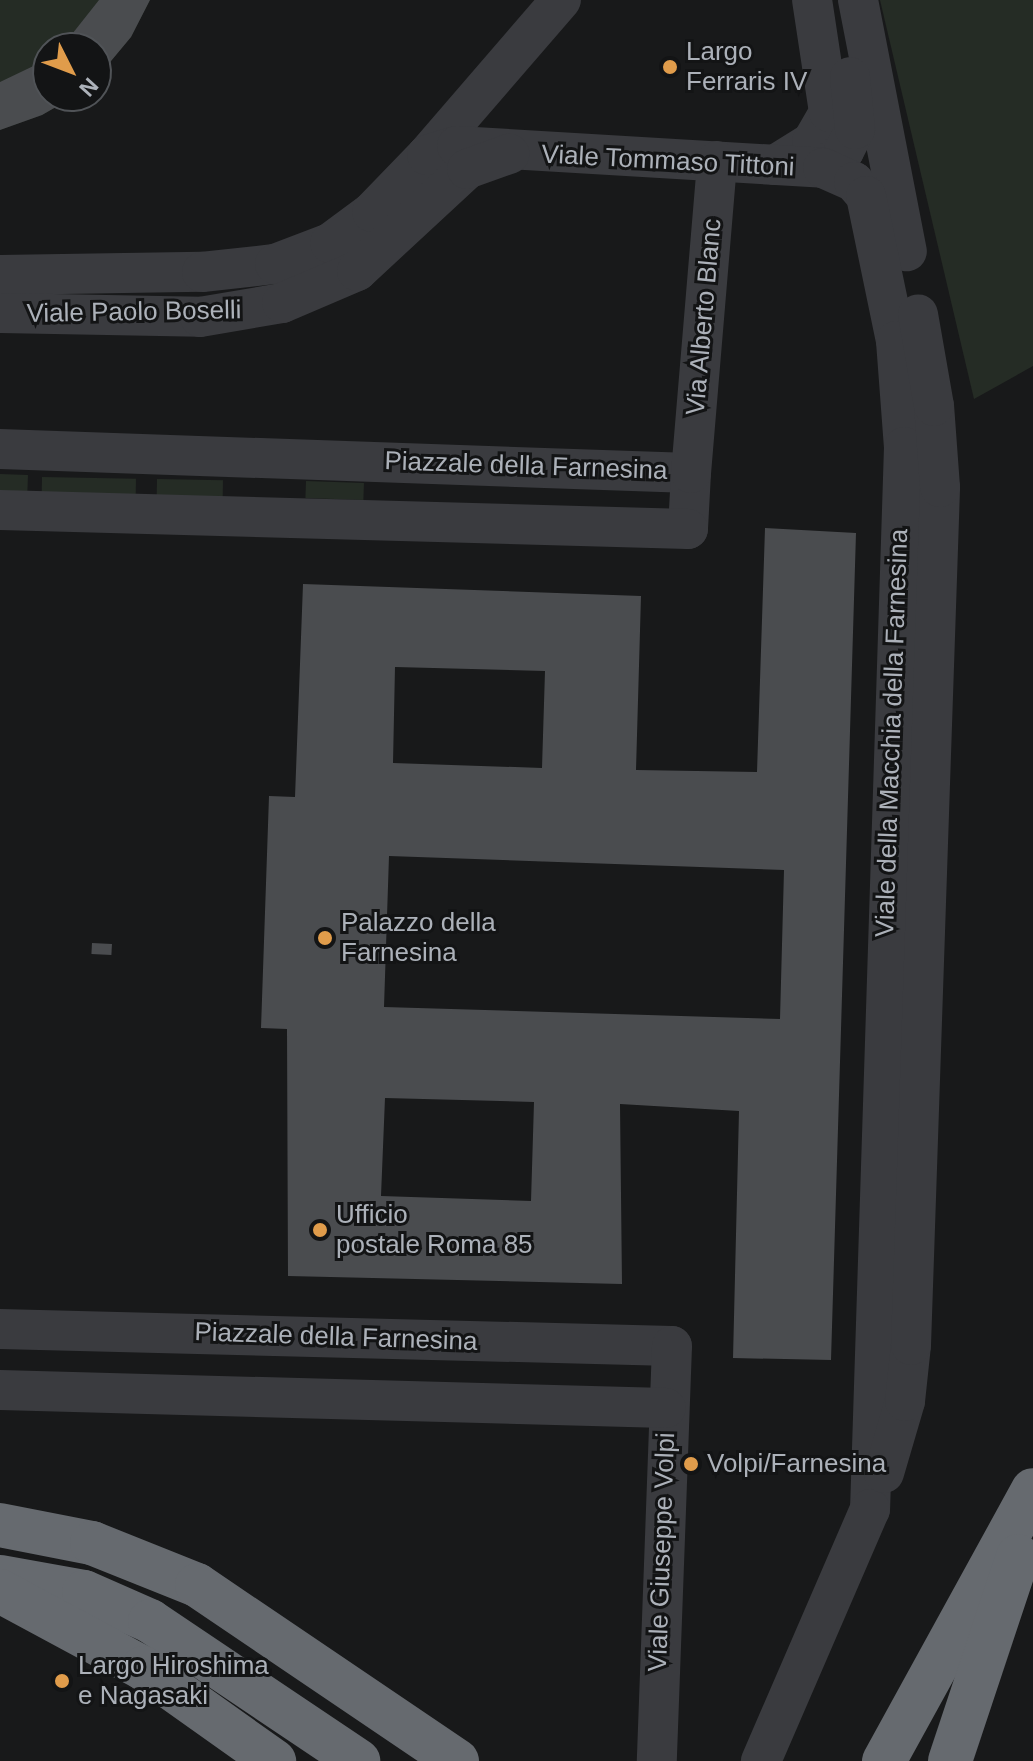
<!DOCTYPE html>
<html>
<head>
<meta charset="utf-8">
<style>
	body { margin:0 }
	#map { position:relative; width:1033px; height:1761px; overflow:hidden; background:#18191a; font-family:Arial,sans-serif }
	div>[style] { position:absolute }
	.green>* { inset:0; background:#252c25; transform-origin:0 0 }
	.building>* { inset:0; background:#4a4c4f; transform-origin:0 0 }
	.minor>* { height:40px; margin:-20px; padding:0 20px; transform-origin:20px; border-radius:20px; background:#3a3b3f }
	.highway>* { height:44px; margin:-22px; padding:0 22px; transform-origin:22px; border-radius:22px; background:#666a6f }
	.dots>* { width:22px; height:22px; translate:-50% -50%; box-sizing:border-box; border:4px solid #131415; border-radius:50% }
	span { translate:-50% -50%; white-space:nowrap; text-align:center; line-height:1.15; -webkit-text-stroke:6px #131415; paint-order:stroke }
	.poi-label { font-size:26px; color:#acb1b9 }
	.left { translate:0 -50%; text-align:left }
	.street-label { font-size:26px; color:#acb1b9 }
	.north { position:absolute; left:32px; top:32px; width:80px; height:80px; box-sizing:border-box; background:#131415; border:2px solid #505357; border-radius:50%; rotate:132deg; font-size:22px; font-weight:700; line-height:32px; text-align:center; color:#acb1b9 }
	.north::after { content:''; display:block; margin:auto; width:28px; height:36px; background:#e09c4b; clip-path:polygon(50% 0,100% 100%,50% 72%,0 100%) }
</style>
</head>
<body>
<div id="map">
	<div class="green">
		<i style="clip-path:polygon(0 0,150px 0,131px 37px,96px 79px,96px 48px,48px 48px,48px 96px,75px 96px,42px 115px,0 130px)"></i>
		<i style="clip-path:polygon(880px 0,1033px 0,1033px 366px,974px 399px)"></i>
		<i style="left:0;top:474px;width:28px;height:17px;rotate:2deg"></i>
		<i style="left:42px;top:477px;width:94px;height:17px;rotate:1deg"></i>
		<i style="left:157px;top:479px;width:66px;height:17px;rotate:1deg"></i>
		<i style="left:306px;top:481px;width:58px;height:17px;rotate:2deg"></i>
	</div>
	<div class="building">
		<i style="clip-path:polygon(99px 0,150px 0,131px 37px,96px 79px,96px 48px,61px 48px)"></i>
		<i style="clip-path:polygon(48px 59px,48px 96px,75px 96px,42px 115px,0 130px,0 82px)"></i>
		<i style="clip-path:polygon(evenodd,765px 528px,856px 533px,831px 1360px,733px 1358px,739px 1111px,620px 1104px,622px 1284px,288px 1276px,287px 1029px,261px 1028px,269px 796px,295px 797px,303px 584px,641px 596px,636px 770px,757px 772px,765px 528px,395px 667px,545px 671px,542px 768px,393px 763px,395px 667px,765px 528px,389px 856px,784px 870px,780px 1019px,384px 1007px,389px 856px,765px 528px,385px 1098px,534px 1102px,531px 1201px,381px 1196px,385px 1098px)"></i>
		<i style="left:92px;top:943px;width:20px;height:11px;rotate:3deg"></i>
	</div>
	<div class="minor">
		<i style="left:858px;top:0;width:256px;rotate:79deg"></i>
		<i style="left:427px;top:155px;width:205px;rotate:-49.2deg"></i>
		<i style="left:775px;top:165px;width:44px;rotate:-31.9deg"></i>
		<i style="left:812px;top:142px;width:34px;rotate:-60deg"></i>
		<i style="left:829px;top:112px;width:113px;rotate:-98.6deg"></i>
		<i style="left:823px;top:168px;width:27px;rotate:-39deg"></i>
		<i style="left:844px;top:151px;width:25px;rotate:-63deg"></i>
		<i style="left:855px;top:129px;width:52px;rotate:-95.5deg"></i>
		<i style="left:0;top:275px;width:202px;rotate:-0.9deg"></i>
		<i style="left:202px;top:272px;width:73px;rotate:-6.3deg"></i>
		<i style="left:275px;top:264px;width:59px;rotate:-20.9deg"></i>
		<i style="left:330px;top:243px;width:52px;rotate:-36.4deg"></i>
		<i style="left:372px;top:212px;width:79px;rotate:-46deg"></i>
		<i style="left:427px;top:155px;width:31px;rotate:-17deg"></i>
		<i style="left:457px;top:146px;width:367px;rotate:3.4deg"></i>
		<i style="left:823px;top:168px;width:34px;rotate:24deg"></i>
		<i style="left:854px;top:182px;width:18px;rotate:49deg"></i>
		<i style="left:866px;top:196px;width:148px;rotate:78.3deg"></i>
		<i style="left:896px;top:341px;width:106px;rotate:85.7deg"></i>
		<i style="left:904px;top:447px;width:1063px;rotate:91.83deg"></i>
		<i style="left:870px;top:1509px;width:275px;rotate:113.4deg"></i>
		<i style="left:0;top:313px;width:200px;rotate:1.1deg"></i>
		<i style="left:200px;top:317px;width:83px;rotate:-9.7deg"></i>
		<i style="left:282px;top:303px;width:82px;rotate:-23.1deg"></i>
		<i style="left:357px;top:271px;width:150px;rotate:-42.8deg"></i>
		<i style="left:467px;top:169px;width:45px;rotate:-19.7deg"></i>
		<i style="left:0;top:449px;width:691px;rotate:1.99deg"></i>
		<i style="left:691px;top:473px;width:56px;rotate:93.1deg"></i>
		<i style="left:688px;top:529px;width:688px;rotate:-178.42deg"></i>
		<i style="left:691px;top:473px;width:313px;rotate:-85.2deg"></i>
		<i style="left:0;top:1329px;width:672px;rotate:1.45deg"></i>
		<i style="left:672px;top:1346px;width:415px;rotate:92.1deg"></i>
		<i style="left:0;top:1390px;width:666px;rotate:1.55deg"></i>
		<i style="left:884px;top:1473px;width:75px;rotate:-73.7deg"></i>
		<i style="left:905px;top:1401px;width:56px;rotate:-83.9deg"></i>
		<i style="left:911px;top:1345px;width:858px;rotate:-88.06deg"></i>
		<i style="left:940px;top:487px;width:81px;rotate:-94.2deg"></i>
		<i style="left:934px;top:406px;width:93px;rotate:-99.9deg"></i>
	</div>
	<div class="highway">
		<i style="left:0;top:1525px;width:94px;rotate:11.1deg"></i>
		<i style="left:92px;top:1543px;width:113px;rotate:21.8deg"></i>
		<i style="left:197px;top:1585px;width:314px;rotate:34.1deg"></i>
		<i style="left:0;top:1577px;width:85px;rotate:10.1deg"></i>
		<i style="left:84px;top:1592px;width:72px;rotate:23.7deg"></i>
		<i style="left:150px;top:1621px;width:251px;rotate:33.9deg"></i>
		<i style="left:0;top:1591px;width:162px;rotate:28.3deg"></i>
		<i style="left:143px;top:1668px;width:161px;rotate:35.4deg"></i>
		<i style="left:884px;top:1761px;width:309px;rotate:-61.2deg"></i>
		<i style="left:950px;top:1761px;width:216px;rotate:-71.6deg"></i>
	</div>
	<div class="dots">
		<i style="left:670px;top:67px;background:#e09c4b"></i>
		<i style="left:325px;top:938px;background:#e09c4b"></i>
		<i style="left:320px;top:1230px;background:#e09c4b"></i>
		<i style="left:691px;top:1464px;background:#e09c4b"></i>
		<i style="left:62px;top:1681px;background:#e09c4b"></i>
	</div>
	<div class="poi-label">
		<span class="left" style="left:686px;top:67px">Largo<br>Ferraris IV</span>
		<span class="left" style="left:341px;top:938px">Palazzo della<br>Farnesina</span>
		<span class="left" style="left:336px;top:1230px">Ufficio<br>postale Roma 85</span>
		<span class="left" style="left:707px;top:1464px">Volpi/Farnesina</span>
		<span class="left" style="left:78px;top:1681px">Largo Hiroshima<br>e Nagasaki</span>
	</div>
	<div class="street-label">
		<span style="left:668px;top:161px;rotate:3deg">Viale Tommaso Tittoni</span>
		<span style="left:134px;top:312px;rotate:-1deg">Viale Paolo Boselli</span>
		<span style="left:704px;top:317px;rotate:-85deg">Via Alberto Blanc</span>
		<span style="left:526px;top:466px;rotate:2deg">Piazzale della Farnesina</span>
		<span style="left:892px;top:733px;rotate:-88deg">Viale della Macchia della Farnesina</span>
		<span style="left:336px;top:1337px;rotate:2deg">Piazzale della Farnesina</span>
		<span style="left:662px;top:1552px;rotate:-88deg">Viale Giuseppe Volpi</span>
	</div>
	<div class="north">N</div>
</div>
</body>
</html>
